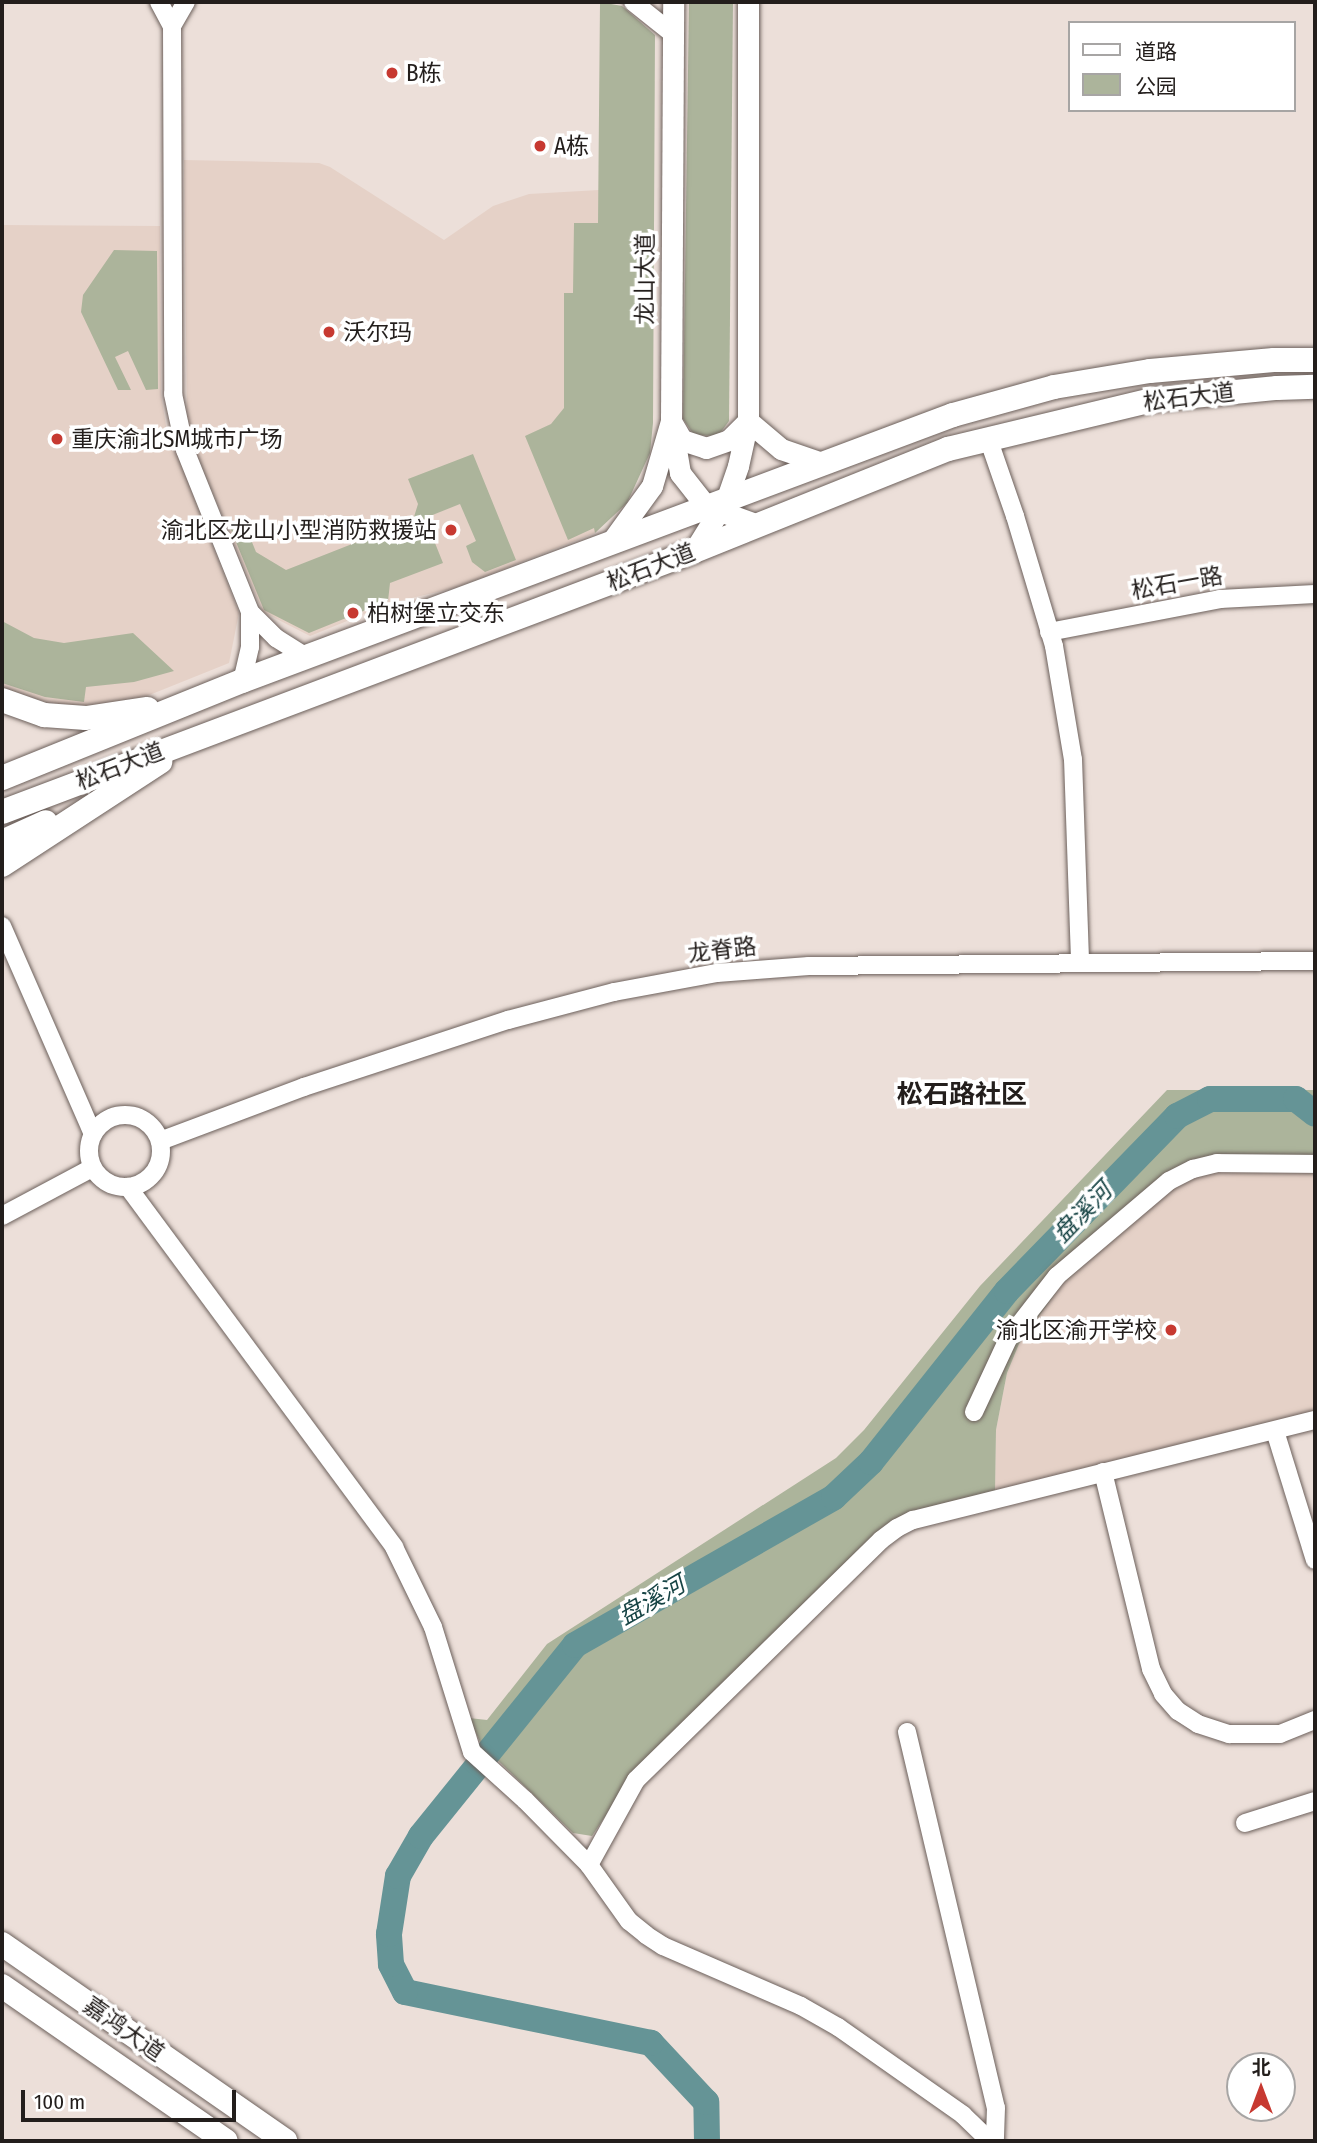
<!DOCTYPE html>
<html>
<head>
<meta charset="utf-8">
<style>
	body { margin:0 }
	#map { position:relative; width:1317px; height:2143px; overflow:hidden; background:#ecdfd9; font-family:"Fira Sans Condensed","Noto Sans SC",sans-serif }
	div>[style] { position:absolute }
	.built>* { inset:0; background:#e5d1c7 }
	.green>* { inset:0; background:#acb49b }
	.river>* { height:26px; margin:-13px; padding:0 13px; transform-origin:13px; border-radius:13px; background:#659496 }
	.roads { filter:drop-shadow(0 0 2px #6c605b) drop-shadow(0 0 2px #6c605b) }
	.minor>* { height:18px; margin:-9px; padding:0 9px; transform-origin:9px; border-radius:9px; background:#fff }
	.minor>.ring { margin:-9px; padding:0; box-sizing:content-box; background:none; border:18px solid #fff; border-radius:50% }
	.major>* { height:21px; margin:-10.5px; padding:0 10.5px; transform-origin:10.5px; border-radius:10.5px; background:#fff }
	.highway>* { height:24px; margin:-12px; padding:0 12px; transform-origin:12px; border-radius:12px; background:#fff }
	.dots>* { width:19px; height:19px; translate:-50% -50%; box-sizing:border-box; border:4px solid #fff; border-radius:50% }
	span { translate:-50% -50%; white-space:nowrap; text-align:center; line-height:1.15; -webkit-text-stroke:7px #fff; paint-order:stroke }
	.poi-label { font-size:23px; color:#231e1c }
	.left { translate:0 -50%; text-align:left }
	.right { translate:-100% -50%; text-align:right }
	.street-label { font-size:23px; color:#231e1c }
	.water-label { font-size:24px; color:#174445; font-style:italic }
	.quarter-label { font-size:26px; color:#231e1c; font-weight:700 }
	.frame { position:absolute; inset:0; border:4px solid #231e1c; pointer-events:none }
	.legend { position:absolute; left:1068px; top:21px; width:228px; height:91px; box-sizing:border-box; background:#fff; border:2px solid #a7a5a4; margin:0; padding:9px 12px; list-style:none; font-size:21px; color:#231e1c }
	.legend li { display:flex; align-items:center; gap:14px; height:35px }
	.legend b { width:35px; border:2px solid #a7a5a4 }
	.north { position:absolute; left:1226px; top:2052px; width:70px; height:70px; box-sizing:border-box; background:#fff; border:2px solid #a7a5a4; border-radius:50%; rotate:0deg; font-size:19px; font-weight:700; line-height:28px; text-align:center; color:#231e1c }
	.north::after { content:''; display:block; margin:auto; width:24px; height:32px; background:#c73931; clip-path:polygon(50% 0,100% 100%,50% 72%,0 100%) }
	.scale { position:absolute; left:21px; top:2090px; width:215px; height:32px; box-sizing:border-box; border:4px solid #231e1c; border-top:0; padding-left:9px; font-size:21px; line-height:24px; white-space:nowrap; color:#231e1c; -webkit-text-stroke:5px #fff; paint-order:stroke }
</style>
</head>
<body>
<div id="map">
	<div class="built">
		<i style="clip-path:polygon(184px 160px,319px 163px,330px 167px,444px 240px,493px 206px,529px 194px,599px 190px,595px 533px,455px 588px,394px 602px,310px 636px,263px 612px,196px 453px,187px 420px)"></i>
		<i style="clip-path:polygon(2px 225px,160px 226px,161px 394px,166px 426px,239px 613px,229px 663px,132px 702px,87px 707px,49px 703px,2px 688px)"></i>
		<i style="clip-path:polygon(1219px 1169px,1315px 1172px,1315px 1413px,995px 1494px,996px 1430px,1007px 1373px,1019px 1344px,1037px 1316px,1062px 1284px,1172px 1187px,1195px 1175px)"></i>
	</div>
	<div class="green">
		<i style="clip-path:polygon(600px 2px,622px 6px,655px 35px,653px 423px,650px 453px,627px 503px,595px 533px,594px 528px,568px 540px,525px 436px,551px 424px,564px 408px,564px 293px,573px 293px,574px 223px,598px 223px)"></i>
		<i style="clip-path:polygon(689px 2px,733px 2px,729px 421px,718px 436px,694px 435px,683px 419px)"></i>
		<i style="clip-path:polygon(114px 250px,157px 251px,158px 389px,146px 390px,128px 351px,115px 357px,131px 390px,118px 390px,81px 312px,83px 295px)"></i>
		<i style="clip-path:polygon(473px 454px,516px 560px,485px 572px,472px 562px,466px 546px,476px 541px,460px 504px,425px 518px,443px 563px,390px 583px,388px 601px,309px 633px,264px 610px,229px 525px,243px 520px,256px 552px,286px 570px,413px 520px,418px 504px,408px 479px)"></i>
		<i style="clip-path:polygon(2px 621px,34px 638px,64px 643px,133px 633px,174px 671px,134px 682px,86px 687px,84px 702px,45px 697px,2px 683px)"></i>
		<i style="clip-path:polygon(1167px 1090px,1315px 1090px,1315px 1163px,1219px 1169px,1195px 1175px,1172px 1187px,1062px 1284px,1019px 1344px,1007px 1373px,996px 1430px,995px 1494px,913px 1515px,630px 1779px,592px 1836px,573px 1833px,481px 1744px,469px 1718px,487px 1720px,547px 1644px,836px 1458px,864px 1430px,980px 1286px)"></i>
	</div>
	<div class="river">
		<i style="left:707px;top:2141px;width:39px;rotate:-91deg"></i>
		<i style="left:706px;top:2102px;width:81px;rotate:-133deg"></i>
		<i style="left:651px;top:2043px;width:251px;rotate:-168.3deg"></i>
		<i style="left:405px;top:1992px;width:31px;rotate:-117deg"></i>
		<i style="left:391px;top:1964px;width:30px;rotate:-94deg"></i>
		<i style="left:389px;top:1934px;width:59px;rotate:-81.2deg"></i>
		<i style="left:398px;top:1876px;width:46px;rotate:-60.1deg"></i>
		<i style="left:421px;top:1836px;width:245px;rotate:-51.1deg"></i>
		<i style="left:575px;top:1645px;width:298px;rotate:-29.7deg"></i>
		<i style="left:834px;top:1497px;width:51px;rotate:-43.4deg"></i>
		<i style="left:871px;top:1462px;width:218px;rotate:-51.5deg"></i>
		<i style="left:1007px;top:1291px;width:244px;rotate:-45.8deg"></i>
		<i style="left:1177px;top:1116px;width:37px;rotate:-27deg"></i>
		<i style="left:1210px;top:1099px;width:86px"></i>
		<i style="left:1296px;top:1099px;width:24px;rotate:38deg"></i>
	</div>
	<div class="roads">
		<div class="minor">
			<i style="left:159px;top:2px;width:27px;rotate:62deg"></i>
			<i style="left:172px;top:26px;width:368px;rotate:89.8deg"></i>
			<i style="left:173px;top:394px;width:57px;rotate:77.9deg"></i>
			<i style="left:185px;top:450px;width:175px;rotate:68.1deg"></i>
			<i style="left:250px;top:612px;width:35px;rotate:90deg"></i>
			<i style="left:250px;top:647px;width:35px;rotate:103deg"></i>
			<i style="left:633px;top:2px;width:51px;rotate:38.7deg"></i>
			<i style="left:172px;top:26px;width:28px;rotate:-60deg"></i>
			<i style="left:988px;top:438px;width:83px;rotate:70.9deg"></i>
			<i style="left:1015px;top:516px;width:136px;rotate:73.3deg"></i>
			<i style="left:1054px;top:646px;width:115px;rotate:80.5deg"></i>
			<i style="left:1073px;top:759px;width:204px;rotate:88deg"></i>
			<i style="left:250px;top:612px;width:37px;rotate:45deg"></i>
			<i style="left:276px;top:638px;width:36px;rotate:32deg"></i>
			<i style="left:1049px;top:632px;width:174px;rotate:-10.9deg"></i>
			<i style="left:1220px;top:599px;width:95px;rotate:-3deg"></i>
			<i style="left:2px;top:926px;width:227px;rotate:66.4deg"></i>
			<i class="ring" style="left:89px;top:1115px;width:54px;height:54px"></i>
			<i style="left:160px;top:1141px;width:154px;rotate:-20.6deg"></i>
			<i style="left:304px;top:1087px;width:215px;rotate:-18.2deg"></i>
			<i style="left:508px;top:1020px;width:110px;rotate:-14.8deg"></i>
			<i style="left:614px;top:992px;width:105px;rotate:-10.5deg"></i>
			<i style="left:717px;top:973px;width:92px;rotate:-4.4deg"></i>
			<i style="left:809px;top:966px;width:506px;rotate:-0.57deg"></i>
			<i style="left:128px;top:1187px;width:448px;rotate:53.5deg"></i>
			<i style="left:394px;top:1547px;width:89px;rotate:64deg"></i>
			<i style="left:433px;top:1627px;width:131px;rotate:72.7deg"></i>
			<i style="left:472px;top:1752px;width:72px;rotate:42.2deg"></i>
			<i style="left:525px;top:1800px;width:91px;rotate:45.4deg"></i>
			<i style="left:589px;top:1865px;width:69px;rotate:54.5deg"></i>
			<i style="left:629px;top:1921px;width:22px;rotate:39deg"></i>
			<i style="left:646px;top:1935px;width:20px;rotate:33deg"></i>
			<i style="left:663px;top:1946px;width:150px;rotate:23.5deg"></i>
			<i style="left:801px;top:2006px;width:43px;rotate:29.6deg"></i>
			<i style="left:838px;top:2027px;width:153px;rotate:35.1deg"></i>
			<i style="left:963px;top:2115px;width:37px;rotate:44deg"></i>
			<i style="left:2px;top:1216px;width:102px;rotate:-28.1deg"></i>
			<i style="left:974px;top:1412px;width:81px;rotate:-65deg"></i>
			<i style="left:1008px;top:1339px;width:80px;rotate:-52.1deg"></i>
			<i style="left:1057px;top:1276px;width:147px;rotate:-40.3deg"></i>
			<i style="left:1169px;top:1181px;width:27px;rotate:-27deg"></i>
			<i style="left:1193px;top:1169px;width:25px;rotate:-14deg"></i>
			<i style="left:1217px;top:1163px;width:98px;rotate:0.6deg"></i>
			<i style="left:1275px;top:1431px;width:135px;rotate:72.8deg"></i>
			<i style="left:1103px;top:1472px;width:203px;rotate:76.3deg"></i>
			<i style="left:1151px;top:1669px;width:28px;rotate:64deg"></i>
			<i style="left:1163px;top:1694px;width:23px;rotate:49deg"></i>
			<i style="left:1178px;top:1711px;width:24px;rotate:33deg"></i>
			<i style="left:1198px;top:1724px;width:33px;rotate:18deg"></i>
			<i style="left:1229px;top:1734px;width:51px"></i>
			<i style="left:1280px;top:1734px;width:38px;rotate:-22deg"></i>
			<i style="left:907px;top:1732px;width:386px;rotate:76.7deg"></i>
			<i style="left:996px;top:2108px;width:33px;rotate:92deg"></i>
			<i style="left:1245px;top:1823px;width:73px;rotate:-17.4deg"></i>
			<i style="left:589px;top:1865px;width:97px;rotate:-61.1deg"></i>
			<i style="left:636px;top:1780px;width:343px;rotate:-44.4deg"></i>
			<i style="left:881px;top:1540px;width:20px;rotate:-37deg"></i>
			<i style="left:897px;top:1528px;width:18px;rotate:-27deg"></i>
			<i style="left:913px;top:1520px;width:414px;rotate:-14deg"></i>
		</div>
		<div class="major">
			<i style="left:748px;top:2px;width:419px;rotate:90deg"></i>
			<i style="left:748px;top:421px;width:43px;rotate:40.3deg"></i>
			<i style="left:781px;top:449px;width:43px;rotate:18.9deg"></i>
			<i style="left:672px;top:423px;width:20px;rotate:60deg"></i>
			<i style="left:682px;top:440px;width:25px;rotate:18deg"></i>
			<i style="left:706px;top:448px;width:24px;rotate:-19deg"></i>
			<i style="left:729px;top:440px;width:27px;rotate:-45deg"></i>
			<i style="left:672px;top:426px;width:48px;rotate:80.3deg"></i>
			<i style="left:680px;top:473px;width:42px;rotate:51.8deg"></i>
			<i style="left:706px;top:506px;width:55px;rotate:20.1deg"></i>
			<i style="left:612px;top:541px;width:68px;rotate:-54deg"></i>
			<i style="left:652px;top:486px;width:68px;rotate:-73.7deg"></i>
			<i style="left:671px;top:421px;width:419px;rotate:-89.7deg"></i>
			<i style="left:694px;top:551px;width:62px;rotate:-58.1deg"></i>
			<i style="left:727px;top:498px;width:34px;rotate:-71deg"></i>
			<i style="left:738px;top:466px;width:46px;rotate:-77.5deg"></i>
		</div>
		<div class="highway">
			<i style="left:2px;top:700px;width:45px;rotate:19.7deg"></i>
			<i style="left:44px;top:715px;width:42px;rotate:4.1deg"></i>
			<i style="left:86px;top:718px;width:62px;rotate:-8.4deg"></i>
			<i style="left:2px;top:778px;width:259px;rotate:-22deg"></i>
			<i style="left:242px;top:681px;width:759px;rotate:-20.51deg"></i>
			<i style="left:953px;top:415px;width:105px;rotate:-15.5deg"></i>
			<i style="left:1054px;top:387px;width:97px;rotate:-9.5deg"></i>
			<i style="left:1150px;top:371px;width:124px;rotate:-5.1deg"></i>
			<i style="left:1274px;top:360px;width:41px"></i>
			<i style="left:2px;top:812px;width:740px;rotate:-20.66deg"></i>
			<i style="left:694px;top:551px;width:274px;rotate:-21.9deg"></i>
			<i style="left:948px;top:449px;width:210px;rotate:-13.5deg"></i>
			<i style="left:1152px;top:400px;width:126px;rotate:-5.5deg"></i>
			<i style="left:1277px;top:388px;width:38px;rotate:-2deg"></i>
			<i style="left:2px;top:842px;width:48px;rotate:-24.4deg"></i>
			<i style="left:2px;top:865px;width:189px;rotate:-33.1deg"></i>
			<i style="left:2px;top:1944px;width:345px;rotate:34.8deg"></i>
			<i style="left:2px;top:1986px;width:272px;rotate:34.7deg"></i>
		</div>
	</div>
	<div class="dots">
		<i style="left:392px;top:73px;background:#c73931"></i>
		<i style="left:540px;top:146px;background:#c73931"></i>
		<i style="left:329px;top:332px;background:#c73931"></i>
		<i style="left:57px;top:439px;background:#c73931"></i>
		<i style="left:451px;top:530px;background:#c73931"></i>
		<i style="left:353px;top:613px;background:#c73931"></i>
		<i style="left:1171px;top:1330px;background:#c73931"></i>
	</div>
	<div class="poi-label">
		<span class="left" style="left:406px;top:73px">B栋</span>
		<span class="left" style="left:554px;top:146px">A栋</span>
		<span class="left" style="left:343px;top:332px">沃尔玛</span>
		<span class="left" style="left:71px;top:439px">重庆渝北SM城市广场</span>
		<span class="right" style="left:437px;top:530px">渝北区龙山小型消防救援站</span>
		<span class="left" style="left:367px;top:613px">柏树堡立交东</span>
		<span class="right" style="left:1157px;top:1330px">渝北区渝开学校</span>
	</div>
	<div class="street-label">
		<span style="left:645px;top:279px;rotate:-90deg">龙山大道</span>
		<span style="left:1189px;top:397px;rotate:-7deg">松石大道</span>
		<span style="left:651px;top:567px;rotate:-21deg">松石大道</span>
		<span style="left:1177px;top:583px;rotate:-10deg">松石一路</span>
		<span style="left:120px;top:766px;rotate:-21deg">松石大道</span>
		<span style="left:722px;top:950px;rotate:-7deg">龙脊路</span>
		<span style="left:124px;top:2029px;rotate:35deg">嘉鸿大道</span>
	</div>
	<div class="water-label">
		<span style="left:1083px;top:1213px;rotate:-46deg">盘溪河</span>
		<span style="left:652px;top:1601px;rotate:-30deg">盘溪河</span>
	</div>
	<div class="quarter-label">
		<span style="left:962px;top:1095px">松石路社区</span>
	</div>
	<div class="frame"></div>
	<ul class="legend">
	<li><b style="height:9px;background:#fff"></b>道路</li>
	<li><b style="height:19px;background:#acb49b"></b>公园</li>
	</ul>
	<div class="north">北</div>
	<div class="scale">100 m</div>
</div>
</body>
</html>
